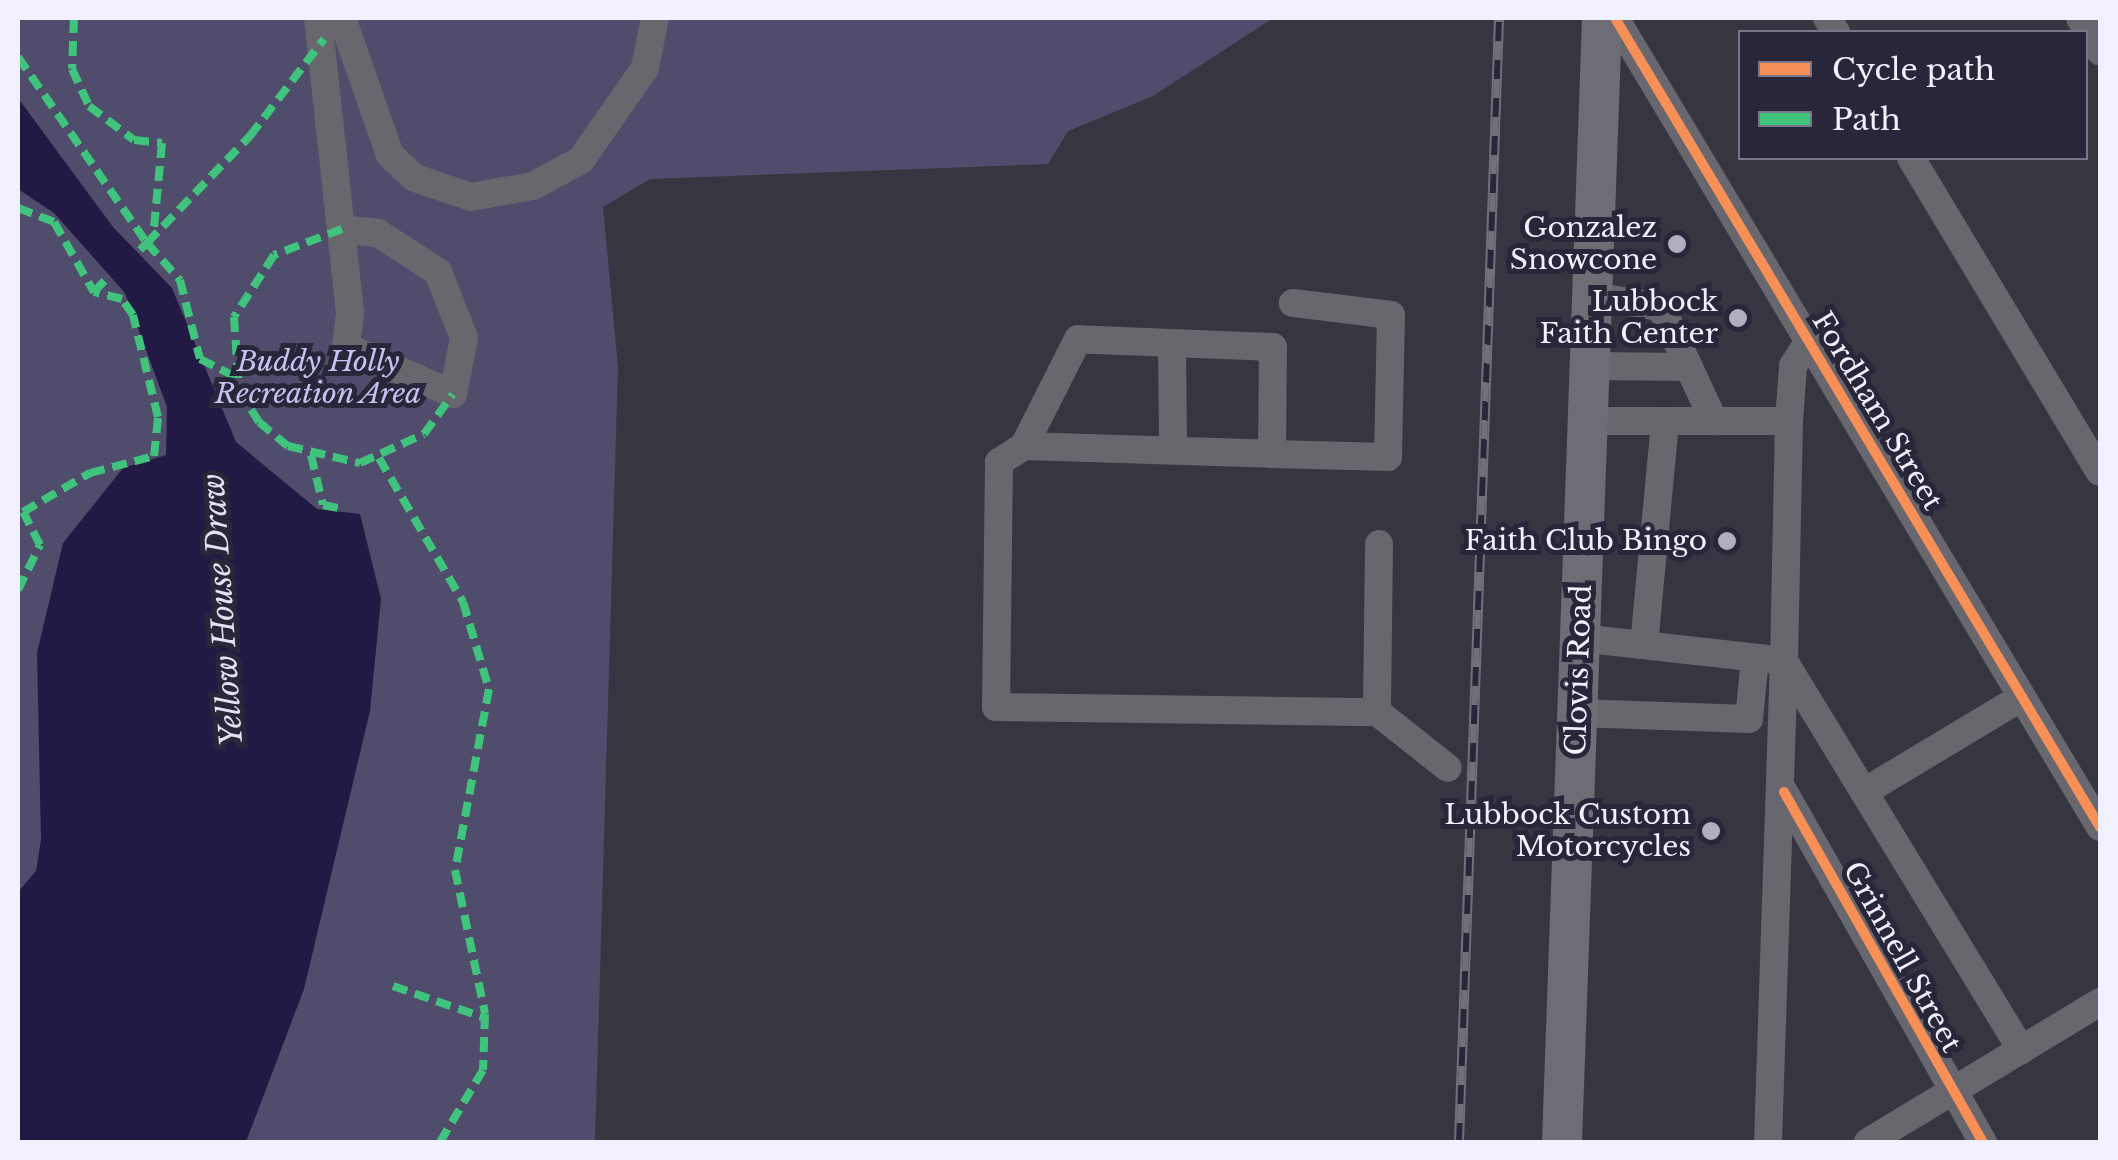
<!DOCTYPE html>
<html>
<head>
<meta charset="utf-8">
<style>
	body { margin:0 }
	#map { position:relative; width:2118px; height:1160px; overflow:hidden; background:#363641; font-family:"Libre Baskerville",serif }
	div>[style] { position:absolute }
	.green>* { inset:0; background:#504d6c }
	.water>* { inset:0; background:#221a44 }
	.minor>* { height:28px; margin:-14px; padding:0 14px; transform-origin:14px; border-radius:14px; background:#67676d }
	.highway>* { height:40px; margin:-20px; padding:0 20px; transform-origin:20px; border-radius:20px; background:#6d6d75 }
	.rail>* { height:10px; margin-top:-5px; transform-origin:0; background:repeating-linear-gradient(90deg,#28273a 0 19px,#707076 0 38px); box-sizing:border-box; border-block:2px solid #707076 }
	.quiet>* { height:8px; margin-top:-4px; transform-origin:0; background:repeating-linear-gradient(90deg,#40c37c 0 15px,transparent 0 23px) }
	.cycleway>* { height:10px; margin:-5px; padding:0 5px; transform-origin:5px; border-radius:5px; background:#f78f57 }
	.dots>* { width:28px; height:28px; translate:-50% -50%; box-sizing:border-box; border:5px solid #28273a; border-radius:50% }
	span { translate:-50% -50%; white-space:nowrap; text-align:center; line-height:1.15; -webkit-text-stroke:10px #28273a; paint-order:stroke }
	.poi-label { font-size:28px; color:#f1f0fd }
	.right { translate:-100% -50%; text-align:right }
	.park-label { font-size:28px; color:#c5c2f2; font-style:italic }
	.street-label { font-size:28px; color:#f1f0fd }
	.water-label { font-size:30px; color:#e3e2f3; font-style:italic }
	.frame { position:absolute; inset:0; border:20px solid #f1f0fd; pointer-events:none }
	.legend { position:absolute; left:1738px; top:30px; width:350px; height:130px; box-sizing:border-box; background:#28273a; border:2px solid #787788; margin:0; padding:12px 18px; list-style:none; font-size:30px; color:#f1f0fd }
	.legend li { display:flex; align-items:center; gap:20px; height:50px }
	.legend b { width:50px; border:2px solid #787788 }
</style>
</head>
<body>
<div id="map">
	<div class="green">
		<i style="clip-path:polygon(18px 18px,1273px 18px,1153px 96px,1068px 131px,1048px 164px,650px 179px,603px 207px,618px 367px,595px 1142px,18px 1142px)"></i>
	</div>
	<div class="water">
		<i style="clip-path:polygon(18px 98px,113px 227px,172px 288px,236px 442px,317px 509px,360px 514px,381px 599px,370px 711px,304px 989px,246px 1142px,18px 1142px,18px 892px,36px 871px,41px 840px,37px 653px,63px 543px,123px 468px,166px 455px,167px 407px,125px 293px,54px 213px,18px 189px)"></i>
	</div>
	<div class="minor">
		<i style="left:318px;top:18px;width:297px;rotate:83.8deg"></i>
		<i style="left:350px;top:313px;width:34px;rotate:97deg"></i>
		<i style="left:346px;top:347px;width:117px;rotate:23.7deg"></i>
		<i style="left:453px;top:394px;width:57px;rotate:-78.9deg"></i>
		<i style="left:464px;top:338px;width:71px;rotate:-111.5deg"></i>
		<i style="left:438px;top:272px;width:72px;rotate:-147deg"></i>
		<i style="left:378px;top:233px;width:36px;rotate:-174deg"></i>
		<i style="left:342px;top:18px;width:145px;rotate:70.7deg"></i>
		<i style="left:390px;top:155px;width:34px;rotate:43deg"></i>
		<i style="left:415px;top:178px;width:59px;rotate:18.7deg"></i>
		<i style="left:471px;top:197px;width:63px;rotate:-10.1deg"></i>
		<i style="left:533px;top:186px;width:55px;rotate:-28.4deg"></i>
		<i style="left:581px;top:160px;width:112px;rotate:-55.2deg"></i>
		<i style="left:645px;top:68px;width:51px;rotate:-78.7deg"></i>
		<i style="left:1615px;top:18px;width:943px;rotate:59.06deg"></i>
		<i style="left:1827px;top:18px;width:17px;rotate:57deg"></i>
		<i style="left:2080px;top:18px;width:39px;rotate:59deg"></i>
		<i style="left:1911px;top:158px;width:366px;rotate:59deg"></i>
		<i style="left:1592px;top:296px;width:70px;rotate:9.1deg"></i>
		<i style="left:1661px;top:307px;width:126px;rotate:65.1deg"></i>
		<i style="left:1172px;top:347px;width:103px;rotate:89.4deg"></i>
		<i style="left:1590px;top:366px;width:99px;rotate:0.6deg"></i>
		<i style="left:1588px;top:421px;width:201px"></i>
		<i style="left:1789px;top:421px;width:55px;rotate:-85.8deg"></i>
		<i style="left:1793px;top:366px;width:31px;rotate:-58deg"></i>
		<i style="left:1024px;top:446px;width:248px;rotate:1.8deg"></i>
		<i style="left:1272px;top:454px;width:107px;rotate:-89.5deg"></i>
		<i style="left:1273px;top:347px;width:195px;rotate:-177.7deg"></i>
		<i style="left:1078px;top:339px;width:120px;rotate:116.8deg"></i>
		<i style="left:1024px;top:446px;width:30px;rotate:147deg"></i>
		<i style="left:999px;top:462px;width:245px;rotate:90.7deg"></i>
		<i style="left:996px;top:707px;width:381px;rotate:0.8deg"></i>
		<i style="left:1272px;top:454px;width:116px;rotate:1.5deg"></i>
		<i style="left:1388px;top:457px;width:142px;rotate:-88.8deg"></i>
		<i style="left:1391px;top:315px;width:99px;rotate:-173deg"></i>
		<i style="left:1379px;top:544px;width:168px;rotate:90.7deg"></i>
		<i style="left:1377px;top:712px;width:90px;rotate:38.3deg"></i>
		<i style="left:1580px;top:638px;width:205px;rotate:6.4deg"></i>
		<i style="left:1784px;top:661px;width:240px;rotate:-88.8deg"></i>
		<i style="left:1644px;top:645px;width:225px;rotate:-84.6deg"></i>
		<i style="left:1577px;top:713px;width:172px;rotate:2deg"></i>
		<i style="left:1749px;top:719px;width:61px;rotate:-84.4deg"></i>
		<i style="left:1784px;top:792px;width:403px;rotate:60.4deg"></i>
		<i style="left:1864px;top:792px;width:184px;rotate:-31deg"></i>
		<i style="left:1768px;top:1142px;width:481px;rotate:-88.1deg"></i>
		<i style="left:1784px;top:661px;width:456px;rotate:58.6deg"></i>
		<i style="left:1868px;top:1142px;width:271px;rotate:-31.1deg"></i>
	</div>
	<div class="highway">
		<i style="left:1562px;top:1142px;width:1125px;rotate:-87.96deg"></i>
	</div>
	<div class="rail">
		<i style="left:1459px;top:1142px;width:1125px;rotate:-87.96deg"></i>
	</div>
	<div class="quiet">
		<i style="left:74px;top:18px;width:51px;rotate:92.2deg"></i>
		<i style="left:72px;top:69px;width:41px;rotate:65.3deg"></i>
		<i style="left:89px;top:106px;width:56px;rotate:37.1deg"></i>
		<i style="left:134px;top:140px;width:28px;rotate:6deg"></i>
		<i style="left:162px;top:143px;width:95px;rotate:95.4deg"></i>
		<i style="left:18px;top:57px;width:226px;rotate:55.3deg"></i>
		<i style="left:147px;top:243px;width:149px;rotate:-46.1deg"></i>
		<i style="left:250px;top:136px;width:122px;rotate:-52.7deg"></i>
		<i style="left:18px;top:208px;width:39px;rotate:21deg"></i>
		<i style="left:54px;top:222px;width:81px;rotate:60.3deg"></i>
		<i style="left:342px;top:229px;width:73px;rotate:159.1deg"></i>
		<i style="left:274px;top:255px;width:74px;rotate:122.8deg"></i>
		<i style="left:234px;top:317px;width:73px;rotate:86.1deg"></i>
		<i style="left:239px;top:390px;width:38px;rotate:58deg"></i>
		<i style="left:259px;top:422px;width:38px;rotate:40deg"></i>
		<i style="left:288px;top:446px;width:74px;rotate:13.3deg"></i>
		<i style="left:360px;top:463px;width:70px;rotate:-24.4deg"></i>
		<i style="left:424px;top:434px;width:49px;rotate:-54.1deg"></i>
		<i style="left:140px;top:250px;width:10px;rotate:-45deg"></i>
		<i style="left:147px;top:243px;width:50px;rotate:48.3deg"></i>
		<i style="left:180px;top:280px;width:81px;rotate:75.8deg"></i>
		<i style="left:200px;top:359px;width:40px;rotate:26.6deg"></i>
		<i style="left:311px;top:455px;width:51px;rotate:76.5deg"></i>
		<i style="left:323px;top:505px;width:20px;rotate:11deg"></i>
		<i style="left:379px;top:458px;width:167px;rotate:59.7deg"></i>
		<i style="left:463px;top:602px;width:91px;rotate:73.4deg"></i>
		<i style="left:489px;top:689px;width:184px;rotate:100.6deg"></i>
		<i style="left:455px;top:870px;width:147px;rotate:78.2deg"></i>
		<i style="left:485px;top:1014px;width:56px;rotate:92deg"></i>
		<i style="left:483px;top:1070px;width:84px;rotate:120.8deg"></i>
		<i style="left:18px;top:590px;width:50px;rotate:-63.9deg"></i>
		<i style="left:40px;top:545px;width:37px;rotate:-117deg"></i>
		<i style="left:23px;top:512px;width:78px;rotate:-30.2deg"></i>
		<i style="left:90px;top:473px;width:66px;rotate:-14.9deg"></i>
		<i style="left:154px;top:456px;width:39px;rotate:-84deg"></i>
		<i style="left:158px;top:417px;width:105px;rotate:-103.8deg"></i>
		<i style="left:133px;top:315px;width:19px;rotate:-125deg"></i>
		<i style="left:122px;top:299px;width:29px;rotate:-166deg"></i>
		<i style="left:94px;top:292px;width:16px;rotate:-47deg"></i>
		<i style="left:393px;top:986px;width:97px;rotate:19.2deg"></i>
	</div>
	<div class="cycleway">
		<i style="left:1615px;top:18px;width:943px;rotate:59.06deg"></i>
		<i style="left:1784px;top:792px;width:403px;rotate:60.4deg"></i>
	</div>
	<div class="dots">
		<i style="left:1677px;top:244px;background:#b0afbb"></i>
		<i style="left:1738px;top:318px;background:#b0afbb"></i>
		<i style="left:1727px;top:541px;background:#b0afbb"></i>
		<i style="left:1711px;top:831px;background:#b0afbb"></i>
	</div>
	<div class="poi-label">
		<span class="right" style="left:1657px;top:244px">Gonzalez<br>Snowcone</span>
		<span class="right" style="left:1718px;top:318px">Lubbock<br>Faith Center</span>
		<span class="right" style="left:1707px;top:541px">Faith Club Bingo</span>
		<span class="right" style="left:1691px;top:831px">Lubbock Custom<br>Motorcycles</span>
	</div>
	<div class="park-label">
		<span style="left:318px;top:378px">Buddy Holly<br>Recreation Area</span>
	</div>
	<div class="street-label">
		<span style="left:1877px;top:411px;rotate:59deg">Fordham Street</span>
		<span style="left:1579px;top:670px;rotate:-88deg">Clovis Road</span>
		<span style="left:1902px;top:957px;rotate:61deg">Grinnell Street</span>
	</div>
	<div class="water-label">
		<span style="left:223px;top:610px;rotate:-94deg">Yellow House Draw</span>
	</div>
	<div class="frame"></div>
	<ul class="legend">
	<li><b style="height:12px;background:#f78f57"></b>Cycle path</li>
	<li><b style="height:12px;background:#40c37c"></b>Path</li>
	</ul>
</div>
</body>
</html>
